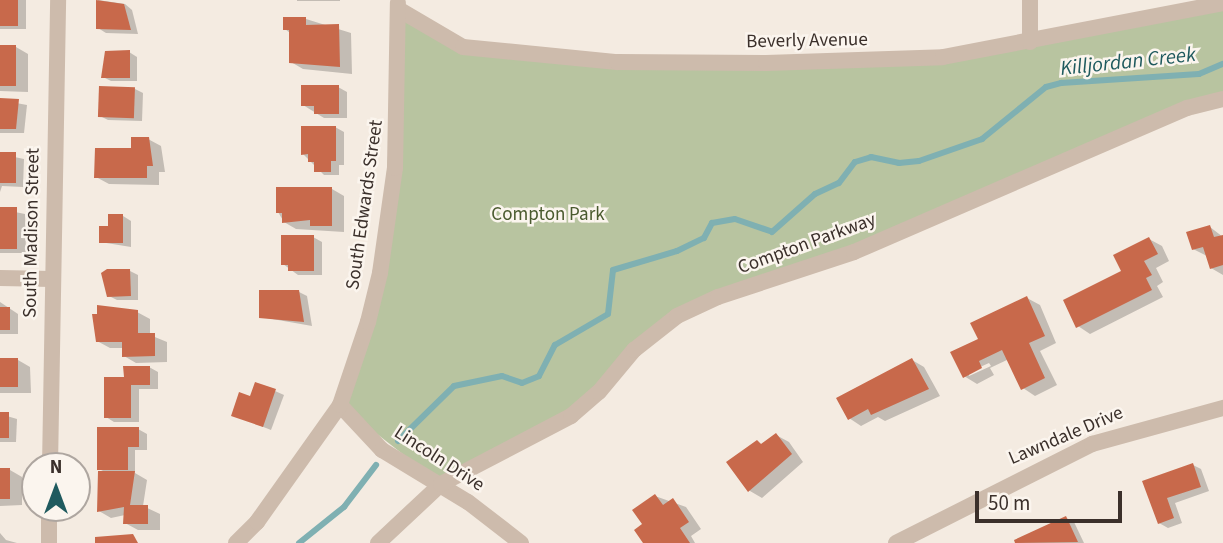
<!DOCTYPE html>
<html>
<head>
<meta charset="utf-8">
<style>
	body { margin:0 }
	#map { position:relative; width:1223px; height:543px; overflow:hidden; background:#f4ebe1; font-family:"Source Sans 3",sans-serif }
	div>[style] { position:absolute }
	.green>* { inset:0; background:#b8c4a0 }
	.shadow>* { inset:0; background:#0003; transform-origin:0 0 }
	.stream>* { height:6px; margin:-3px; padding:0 3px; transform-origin:3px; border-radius:3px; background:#7fb0b2 }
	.building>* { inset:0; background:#c8694b; transform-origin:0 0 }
	.street>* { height:16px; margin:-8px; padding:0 8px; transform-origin:8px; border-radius:8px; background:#cdbbac }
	span { translate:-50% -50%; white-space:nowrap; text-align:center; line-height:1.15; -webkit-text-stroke:5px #fbf5ee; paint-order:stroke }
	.street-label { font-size:19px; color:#3b302b }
	.park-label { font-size:19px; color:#4a5a2e }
	.water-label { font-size:21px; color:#1f5a5e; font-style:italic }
	.north { position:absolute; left:21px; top:452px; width:70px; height:70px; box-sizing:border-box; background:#fbf5ee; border:2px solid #aea6a0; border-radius:50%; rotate:0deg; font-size:19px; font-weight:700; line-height:28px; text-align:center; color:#3b302b }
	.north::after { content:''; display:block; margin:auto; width:24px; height:32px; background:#1f5a5e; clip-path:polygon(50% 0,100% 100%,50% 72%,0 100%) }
	.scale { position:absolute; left:975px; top:491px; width:147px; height:32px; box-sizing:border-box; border:4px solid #3b302b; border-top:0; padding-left:9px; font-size:21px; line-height:24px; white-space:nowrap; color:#3b302b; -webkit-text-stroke:5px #fbf5ee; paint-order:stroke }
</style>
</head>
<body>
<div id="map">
	<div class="green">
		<i style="clip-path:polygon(1223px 3px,1223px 99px,676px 316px,599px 392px,441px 484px,340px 405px,380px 273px,398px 9px,445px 39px,617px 62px,900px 60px)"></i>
	</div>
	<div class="shadow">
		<i style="left:0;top:0;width:26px;height:29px"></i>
		<i style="clip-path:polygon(98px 0,125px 4px,132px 10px,138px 34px,106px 33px,98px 28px)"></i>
		<i style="left:297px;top:0;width:43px;height:1px"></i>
		<i style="clip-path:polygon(306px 19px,351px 33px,352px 74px,303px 69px,291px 62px,290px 33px,285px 29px)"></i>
		<i style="clip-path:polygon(0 47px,16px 47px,28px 54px,28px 92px,0 91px)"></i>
		<i style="clip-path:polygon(106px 52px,129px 52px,137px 57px,137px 81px,111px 81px,103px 77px)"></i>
		<i style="clip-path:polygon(338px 87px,347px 92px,347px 118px,324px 118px,303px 105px)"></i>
		<i style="clip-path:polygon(135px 89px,143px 93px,142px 121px,108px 120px,100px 116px)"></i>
		<i style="clip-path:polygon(0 100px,27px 105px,24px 133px,0 133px)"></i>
		<i style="clip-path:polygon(335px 127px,344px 132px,344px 165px,339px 165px,339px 175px,324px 175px,303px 154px)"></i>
		<i style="clip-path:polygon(148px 139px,161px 146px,165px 172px,159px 172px,159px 185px,109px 184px,96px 177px)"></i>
		<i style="clip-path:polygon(0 154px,24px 159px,23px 187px,2px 186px,0 192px)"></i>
		<i style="clip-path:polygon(332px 189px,344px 196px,344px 232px,296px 229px,284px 222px,278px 212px)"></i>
		<i style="clip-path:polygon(0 209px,25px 214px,26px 253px,0 253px)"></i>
		<i style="clip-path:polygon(123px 216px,131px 221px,131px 247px,100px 242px)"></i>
		<i style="clip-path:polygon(1210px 227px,1223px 237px,1223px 275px,1211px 268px,1207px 256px,1193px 249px)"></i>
		<i style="clip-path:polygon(313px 237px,322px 242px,322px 275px,298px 275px,283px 264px)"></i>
		<i style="clip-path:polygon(1149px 239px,1162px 246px,1169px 261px,1156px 268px,1163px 282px,1157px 286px,1163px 297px,1090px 334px,1078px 326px)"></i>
		<i style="clip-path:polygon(130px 271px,138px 275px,138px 300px,117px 300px,109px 296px,103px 274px)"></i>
		<i style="clip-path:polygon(299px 292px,307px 296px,312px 326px,261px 317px)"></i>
		<i style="clip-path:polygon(evenodd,1027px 298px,1040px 305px,1056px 343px,1040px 351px,1057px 385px,1035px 396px,1023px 388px,1009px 359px,990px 368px,994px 375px,977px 384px,964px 376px,1027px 298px,989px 363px,991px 366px,969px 376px,969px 372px,989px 363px)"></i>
		<i style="clip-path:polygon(0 302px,18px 314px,18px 334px,0 334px)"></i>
		<i style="clip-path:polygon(137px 312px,150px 319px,150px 335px,167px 342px,167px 362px,136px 363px,124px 356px,124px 348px,110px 348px,97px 341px)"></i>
		<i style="clip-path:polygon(18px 360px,30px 367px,31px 393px,0 393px,0 361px)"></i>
		<i style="clip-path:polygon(912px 360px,924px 367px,940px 396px,885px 421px,878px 417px,861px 426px,849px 418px)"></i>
		<i style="clip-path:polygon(149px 367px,158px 372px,158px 389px,139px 389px,139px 422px,114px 422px,106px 417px,125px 378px)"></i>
		<i style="clip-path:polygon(275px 391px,284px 395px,271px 430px,233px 415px)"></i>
		<i style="clip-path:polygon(0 414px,17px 419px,16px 442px,0 442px)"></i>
		<i style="clip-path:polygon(138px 429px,147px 434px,147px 450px,135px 450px,135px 473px,147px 480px,143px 506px,160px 514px,160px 530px,138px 530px,125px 523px,125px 515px,111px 518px,99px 511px,105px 472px,99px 469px)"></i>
		<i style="clip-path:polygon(776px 435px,789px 442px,803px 462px,762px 498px,750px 491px,729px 463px,757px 442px,763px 445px)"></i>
		<i style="clip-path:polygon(1193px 465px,1201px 469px,1209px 491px,1175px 503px,1182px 523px,1168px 528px,1159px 523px,1144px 482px)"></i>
		<i style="clip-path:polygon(10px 470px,22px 477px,22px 505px,0 506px,0 471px)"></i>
		<i style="clip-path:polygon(655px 496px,686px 507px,701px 529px,691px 536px,695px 543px,646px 543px,645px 525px)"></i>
		<i style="clip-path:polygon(1066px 518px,1074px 522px,1084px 543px,1017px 543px)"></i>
		<i style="clip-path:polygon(0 533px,6px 540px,17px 543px,0 543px)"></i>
	</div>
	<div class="stream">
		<i style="left:398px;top:441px;width:78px;rotate:-44.5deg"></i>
		<i style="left:454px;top:386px;width:49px;rotate:-11.8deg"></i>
		<i style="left:502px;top:376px;width:21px;rotate:19deg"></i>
		<i style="left:522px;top:383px;width:18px;rotate:-22deg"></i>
		<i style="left:539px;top:376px;width:35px;rotate:-63deg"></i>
		<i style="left:555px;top:345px;width:61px;rotate:-30.3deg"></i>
		<i style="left:608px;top:314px;width:44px;rotate:-83.5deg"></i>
		<i style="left:613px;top:270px;width:67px;rotate:-16.5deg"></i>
		<i style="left:677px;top:251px;width:30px;rotate:-26deg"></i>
		<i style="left:704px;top:238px;width:17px;rotate:-62deg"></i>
		<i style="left:712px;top:223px;width:23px;rotate:-10deg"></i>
		<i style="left:735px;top:219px;width:39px;rotate:19deg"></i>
		<i style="left:772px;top:232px;width:57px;rotate:-41.5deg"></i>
		<i style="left:815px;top:194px;width:26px;rotate:-25deg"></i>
		<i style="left:839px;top:183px;width:26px;rotate:-53deg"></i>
		<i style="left:855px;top:162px;width:17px;rotate:-17deg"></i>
		<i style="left:871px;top:157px;width:29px;rotate:12deg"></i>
		<i style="left:899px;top:163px;width:20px;rotate:-6deg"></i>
		<i style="left:919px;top:161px;width:67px;rotate:-19.2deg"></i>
		<i style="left:982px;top:139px;width:82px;rotate:-39.1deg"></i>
		<i style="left:1046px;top:87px;width:16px;rotate:-15deg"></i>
		<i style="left:1061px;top:83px;width:138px;rotate:-3.7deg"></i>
		<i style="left:1199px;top:74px;width:26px;rotate:-23deg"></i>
		<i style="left:299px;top:543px;width:58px;rotate:-38.7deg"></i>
		<i style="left:344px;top:507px;width:53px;rotate:-52.7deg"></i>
	</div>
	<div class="building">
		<i style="left:0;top:0;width:18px;height:26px"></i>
		<i style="clip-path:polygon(96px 0,124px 4px,131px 30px,96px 29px)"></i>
		<i style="clip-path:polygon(283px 17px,306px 17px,306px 25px,339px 24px,340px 67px,289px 63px,289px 30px,283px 30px)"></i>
		<i style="left:0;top:45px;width:16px;height:41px"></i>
		<i style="clip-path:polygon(130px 50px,130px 78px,101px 78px,105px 51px)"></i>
		<i style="clip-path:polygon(301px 85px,339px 85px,339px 114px,314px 114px,314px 106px,301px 106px)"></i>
		<i style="left:99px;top:86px;width:36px;height:31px;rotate:2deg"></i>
		<i style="clip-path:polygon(0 98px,19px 99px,16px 129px,0 129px)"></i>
		<i style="clip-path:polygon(301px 126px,336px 126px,336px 161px,331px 161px,331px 172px,314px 172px,314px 162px,308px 162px,308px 154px,301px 155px)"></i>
		<i style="clip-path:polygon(131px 137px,149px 137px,153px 166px,147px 166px,147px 178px,94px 178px,95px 148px,131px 148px)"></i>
		<i style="left:0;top:152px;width:16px;height:31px"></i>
		<i style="clip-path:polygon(276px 187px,332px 187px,332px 226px,310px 226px,310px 220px,282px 223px,282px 213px,276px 213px)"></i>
		<i style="left:0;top:207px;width:17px;height:42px"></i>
		<i style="clip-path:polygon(108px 214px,123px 214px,123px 243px,99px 243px,99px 226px,108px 226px)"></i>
		<i style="clip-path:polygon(1210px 225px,1214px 237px,1223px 235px,1223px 265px,1210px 269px,1203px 247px,1192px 250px,1186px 232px)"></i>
		<i style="clip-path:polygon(281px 235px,314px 235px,314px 271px,288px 271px,288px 265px,281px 265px)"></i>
		<i style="clip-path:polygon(1149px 237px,1158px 254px,1144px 261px,1152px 275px,1146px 278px,1152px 290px,1076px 328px,1063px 300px,1121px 271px,1113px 255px)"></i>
		<i style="clip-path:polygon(107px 269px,130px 269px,131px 296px,107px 297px,101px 273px)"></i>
		<i style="clip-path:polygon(259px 290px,299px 290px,304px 322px,259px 318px)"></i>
		<i style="clip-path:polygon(1027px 296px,1045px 336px,1029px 343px,1045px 378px,1021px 390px,1002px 350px,979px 361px,982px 368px,963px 378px,950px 352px,978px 339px,970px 323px)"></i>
		<i style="clip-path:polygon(97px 305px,138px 310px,138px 333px,155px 333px,155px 356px,122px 357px,122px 342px,96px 342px,92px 314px,97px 314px)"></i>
		<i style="left:0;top:307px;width:10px;height:23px"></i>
		<i style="left:0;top:358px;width:18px;height:29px"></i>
		<i style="clip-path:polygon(912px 358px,929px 389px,871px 415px,868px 409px,848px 420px,836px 398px)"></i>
		<i style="clip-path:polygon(123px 366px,150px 366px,150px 385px,131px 385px,131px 418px,104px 418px,104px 377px,124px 377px)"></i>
		<i style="clip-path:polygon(255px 382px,276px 389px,263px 427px,231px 416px,239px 392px,250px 396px)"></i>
		<i style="left:0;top:412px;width:9px;height:26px"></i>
		<i style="clip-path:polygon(97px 427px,139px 427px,139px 447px,128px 447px,128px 470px,97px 470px)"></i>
		<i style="clip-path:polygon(776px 433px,792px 454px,748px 492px,726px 462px,757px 440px,761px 444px)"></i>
		<i style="clip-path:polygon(1193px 463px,1201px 487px,1167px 498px,1174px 518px,1158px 524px,1142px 481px)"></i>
		<i style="left:0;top:468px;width:10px;height:31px"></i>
		<i style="clip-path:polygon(98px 471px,135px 471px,130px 505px,148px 505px,148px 524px,123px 524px,124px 507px,97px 512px)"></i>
		<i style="clip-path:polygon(655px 494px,663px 505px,673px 498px,689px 522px,680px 528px,690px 543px,643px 543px,634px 530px,642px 524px,632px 510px)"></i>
		<i style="clip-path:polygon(1066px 516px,1078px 542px,1015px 543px,1014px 540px)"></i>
		<i style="clip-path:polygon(133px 534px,138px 543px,95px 543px,95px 537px)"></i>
	</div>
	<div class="street">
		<i style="left:398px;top:9px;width:75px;rotate:30.3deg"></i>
		<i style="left:463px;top:47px;width:155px;rotate:5.6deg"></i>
		<i style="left:617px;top:62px;width:149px;rotate:0.4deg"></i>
		<i style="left:766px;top:63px;width:177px;rotate:-1.9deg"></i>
		<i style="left:943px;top:57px;width:285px;rotate:-10.9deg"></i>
		<i style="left:1030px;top:42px;width:42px;rotate:-90deg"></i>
		<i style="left:0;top:278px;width:52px;rotate:1.1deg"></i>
		<i style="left:340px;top:405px;width:62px;rotate:47deg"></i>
		<i style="left:382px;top:450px;width:100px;rotate:31.2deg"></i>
		<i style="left:468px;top:502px;width:67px;rotate:37.7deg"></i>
		<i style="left:50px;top:466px;width:466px;rotate:-89deg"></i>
		<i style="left:49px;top:543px;width:35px;rotate:-90deg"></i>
		<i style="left:236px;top:543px;width:30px;rotate:-45deg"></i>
		<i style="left:257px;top:522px;width:143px;rotate:-54.6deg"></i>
		<i style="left:340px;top:405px;width:88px;rotate:-71.4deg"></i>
		<i style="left:368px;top:322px;width:50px;rotate:-76.2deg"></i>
		<i style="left:380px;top:273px;width:106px;rotate:-81.9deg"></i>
		<i style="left:395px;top:168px;width:165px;rotate:-89deg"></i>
		<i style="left:378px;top:543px;width:86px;rotate:-43.1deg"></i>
		<i style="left:441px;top:484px;width:147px;rotate:-27.6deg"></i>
		<i style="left:571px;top:416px;width:37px;rotate:-41deg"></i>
		<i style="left:599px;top:392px;width:55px;rotate:-50.2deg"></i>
		<i style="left:634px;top:350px;width:55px;rotate:-38.3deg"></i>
		<i style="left:677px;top:316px;width:45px;rotate:-24.9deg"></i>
		<i style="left:718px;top:297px;width:143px;rotate:-18.3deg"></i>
		<i style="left:854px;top:252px;width:363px;rotate:-23.4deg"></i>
		<i style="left:1187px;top:108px;width:37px;rotate:-14deg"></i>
		<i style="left:896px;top:543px;width:220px;rotate:-26.8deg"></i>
		<i style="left:1092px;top:444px;width:136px;rotate:-15.4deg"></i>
	</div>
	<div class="street-label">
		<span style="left:807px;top:41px;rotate:-1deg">Beverly Avenue</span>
		<span style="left:365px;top:205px;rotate:-82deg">South Edwards Street</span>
		<span style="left:32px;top:233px;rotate:-89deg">South Madison Street</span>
		<span style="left:807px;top:244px;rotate:-20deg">Compton Parkway</span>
		<span style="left:1066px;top:436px;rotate:-23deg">Lawndale Drive</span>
		<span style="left:439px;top:459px;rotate:33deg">Lincoln Drive</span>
	</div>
	<div class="park-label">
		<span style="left:548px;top:215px">Compton Park</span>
	</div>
	<div class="water-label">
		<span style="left:1128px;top:61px;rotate:-6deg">Killjordan Creek</span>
	</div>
	<div class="north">N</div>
	<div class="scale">50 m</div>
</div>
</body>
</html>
